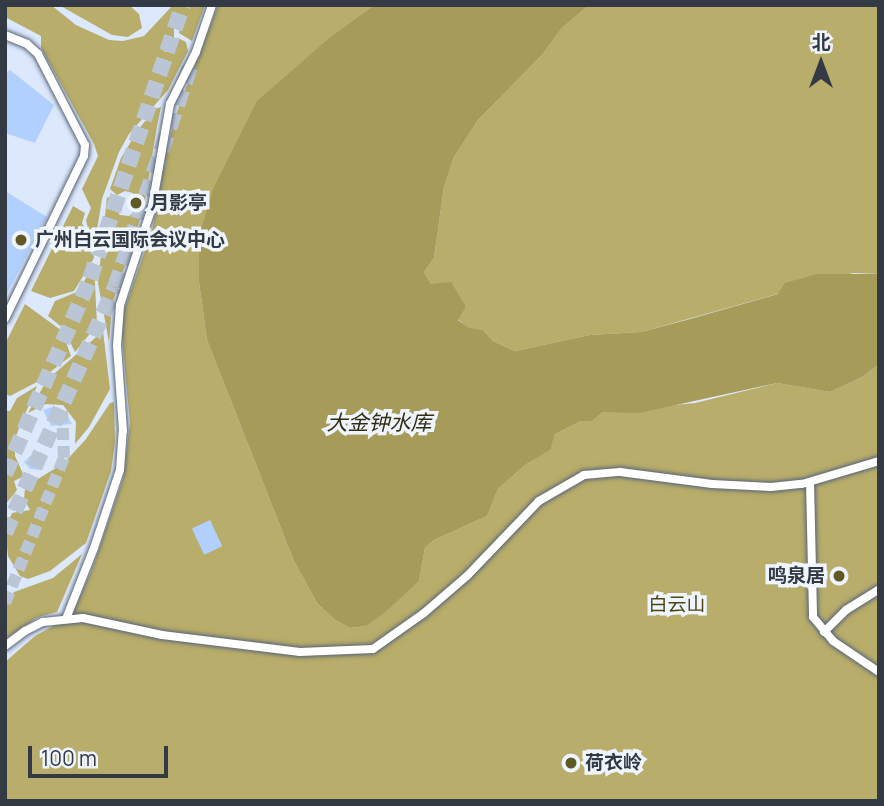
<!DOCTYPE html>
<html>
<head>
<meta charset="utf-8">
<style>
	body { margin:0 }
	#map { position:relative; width:884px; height:806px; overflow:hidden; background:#dce8fb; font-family:Manrope,"Noto Sans SC",sans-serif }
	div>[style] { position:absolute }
	.forest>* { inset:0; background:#b8ad6a }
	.water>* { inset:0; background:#a69b58 }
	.building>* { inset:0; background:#b2d0fd; transform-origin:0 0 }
	.secondary-tunnel>* { height:12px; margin-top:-6px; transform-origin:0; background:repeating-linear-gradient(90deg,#bac5d6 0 12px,transparent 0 18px) }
	.highway-tunnel>* { height:16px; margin-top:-8px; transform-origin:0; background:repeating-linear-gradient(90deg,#bac5d6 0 16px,transparent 0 24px) }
	.roads { filter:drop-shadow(0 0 2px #586579) drop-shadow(0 0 2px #586579) }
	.street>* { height:8px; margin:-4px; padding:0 4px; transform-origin:4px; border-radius:4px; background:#fff }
	.dots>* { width:19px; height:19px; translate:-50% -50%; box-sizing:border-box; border:4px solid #eff5ff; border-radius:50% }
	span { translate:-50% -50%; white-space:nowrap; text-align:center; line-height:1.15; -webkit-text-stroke:7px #eff5ff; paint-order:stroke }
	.poi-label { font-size:19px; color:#343a43; font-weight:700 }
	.left { translate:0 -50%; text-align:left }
	.right { translate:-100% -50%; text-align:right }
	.park-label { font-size:19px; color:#4d4610 }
	.water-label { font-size:21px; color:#332e0f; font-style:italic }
	.frame { position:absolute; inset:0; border:7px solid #343a43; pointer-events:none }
	.north { position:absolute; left:786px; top:28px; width:70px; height:70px; -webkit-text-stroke:5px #eff5ff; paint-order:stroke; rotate:0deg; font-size:19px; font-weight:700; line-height:28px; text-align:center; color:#343a43 }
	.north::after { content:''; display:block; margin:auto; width:24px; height:32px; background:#343a43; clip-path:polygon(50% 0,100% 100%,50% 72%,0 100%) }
	.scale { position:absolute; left:28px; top:746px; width:140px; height:32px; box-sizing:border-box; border:4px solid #343a43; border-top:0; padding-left:9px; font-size:21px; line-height:24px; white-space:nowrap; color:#343a43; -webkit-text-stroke:5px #eff5ff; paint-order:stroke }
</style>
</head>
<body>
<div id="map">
	<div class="forest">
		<i style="clip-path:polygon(5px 5px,51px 5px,76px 25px,109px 40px,123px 41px,144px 36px,173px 5px,205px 5px,192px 41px,179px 33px,179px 24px,174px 25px,174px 40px,165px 47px,165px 52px,177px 47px,178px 38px,186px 42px,188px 51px,168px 90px,129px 134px,119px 152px,102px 199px,96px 236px,88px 228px,86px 220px,91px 208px,82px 189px,98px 156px,94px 144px,41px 48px,41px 36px,5px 17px)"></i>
		<i style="clip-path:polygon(59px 5px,129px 5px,139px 14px,142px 28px,128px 37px,112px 35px)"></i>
		<i style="clip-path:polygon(218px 5px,374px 5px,334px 34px,199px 237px,199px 282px,207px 340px,294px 561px,317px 603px,335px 620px,350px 628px,366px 626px,419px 581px,425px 548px,434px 540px,487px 516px,498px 489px,525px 465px,549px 450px,555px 434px,581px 421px,592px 421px,603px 412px,695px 403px,777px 383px,830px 392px,862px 377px,879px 364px,879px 801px,5px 801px,5px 662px,35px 636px,55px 625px,78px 601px,92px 569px,123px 479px,130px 423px,122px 337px,124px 310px,152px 231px,167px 147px,177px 112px)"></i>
		<i style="clip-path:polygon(589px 5px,879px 5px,879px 274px,853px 273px,641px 332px,590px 335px,515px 351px,493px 341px,483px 330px,469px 329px,458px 319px,466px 307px,431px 284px,424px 272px,434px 258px,444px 187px,454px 157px,478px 120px,542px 55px,562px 28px)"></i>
		<i style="clip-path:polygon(161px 107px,157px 126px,143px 212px,133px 193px,125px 191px,117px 195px,110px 189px,121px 158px,138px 130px,155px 109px)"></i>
		<i style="clip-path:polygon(107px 197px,114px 200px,115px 209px,120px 215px,129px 216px,137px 210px,141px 216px,112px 304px,109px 342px,98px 283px)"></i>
		<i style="clip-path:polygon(73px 206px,85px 213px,82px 223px,93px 245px,94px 258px,74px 291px,50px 298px,31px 291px)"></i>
		<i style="clip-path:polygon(94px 263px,97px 325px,75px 352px,63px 328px,48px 316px,55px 301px,79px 291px)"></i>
		<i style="clip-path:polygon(25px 304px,62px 331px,71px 356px,37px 382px,10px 396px,5px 394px,5px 344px)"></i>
		<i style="clip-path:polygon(103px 331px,110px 389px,89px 427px,75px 444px,76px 422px,63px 405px,46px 404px,28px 413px,47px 380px)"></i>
		<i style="clip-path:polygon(37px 386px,15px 438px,15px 456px,24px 476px,14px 481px,17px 490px,5px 505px,5px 411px,10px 411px,17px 398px)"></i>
		<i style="clip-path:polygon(114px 402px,115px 442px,111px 471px,86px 543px,50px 571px,28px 579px,20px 576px,8px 556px,5px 529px,12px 513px,30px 510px,24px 499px,25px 487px,64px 463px,86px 439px,110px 403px)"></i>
		<i style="clip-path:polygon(82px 554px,57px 612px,38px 617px,5px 639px,5px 606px,14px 592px,53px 578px)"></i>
	</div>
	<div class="water">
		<i style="clip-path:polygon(374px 5px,589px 5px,562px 28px,542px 55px,478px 120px,454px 157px,444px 187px,434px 258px,424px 272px,431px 284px,451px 282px,466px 307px,458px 320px,469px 328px,483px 330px,493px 341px,515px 351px,590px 335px,641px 332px,690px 319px,778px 294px,785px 283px,817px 274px,879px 274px,879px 364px,862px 377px,830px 392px,777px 383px,639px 413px,603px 412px,592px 421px,581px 421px,555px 434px,550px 450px,525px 465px,498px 489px,487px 516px,434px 540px,425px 548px,419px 581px,384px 613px,366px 626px,350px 628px,335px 620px,317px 603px,294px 561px,207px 340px,199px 282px,199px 237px,213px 189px,257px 101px,334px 34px)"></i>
	</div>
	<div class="building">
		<i style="clip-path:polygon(10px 70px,54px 105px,35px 143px,5px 133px,5px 74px)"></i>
		<i style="clip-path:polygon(5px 191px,47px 217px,5px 297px)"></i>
		<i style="clip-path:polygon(52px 407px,65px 412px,72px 424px,51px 426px,43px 410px)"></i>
		<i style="clip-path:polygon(30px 456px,41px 460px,42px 470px,30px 469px,24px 462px)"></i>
		<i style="left:210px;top:520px;width:29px;height:20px;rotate:65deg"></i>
	</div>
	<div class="secondary-tunnel">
		<i style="left:5px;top:603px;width:157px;rotate:-67.9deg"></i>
		<i style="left:64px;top:458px;width:47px;rotate:-92.4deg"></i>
	</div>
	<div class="highway-tunnel">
		<i style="left:5px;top:474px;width:213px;rotate:-66.4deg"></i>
		<i style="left:90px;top:279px;width:289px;rotate:-71.3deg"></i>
		<i style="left:5px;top:533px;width:269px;rotate:-65.9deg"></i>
		<i style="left:115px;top:287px;width:232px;rotate:-71.2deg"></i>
	</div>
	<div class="roads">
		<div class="street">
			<i style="left:5px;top:35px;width:24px;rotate:22deg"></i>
			<i style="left:27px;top:44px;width:15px;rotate:42deg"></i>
			<i style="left:38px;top:54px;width:102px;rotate:62.7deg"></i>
			<i style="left:85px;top:145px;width:11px;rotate:95deg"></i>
			<i style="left:84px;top:156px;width:181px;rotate:115.9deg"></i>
			<i style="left:810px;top:482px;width:135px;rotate:88.7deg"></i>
			<i style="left:813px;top:617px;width:31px;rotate:50deg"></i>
			<i style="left:833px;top:641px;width:55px;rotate:34deg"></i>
			<i style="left:66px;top:619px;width:76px;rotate:-68.5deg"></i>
			<i style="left:94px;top:548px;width:82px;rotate:-71.6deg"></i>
			<i style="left:120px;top:470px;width:39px;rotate:-86deg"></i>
			<i style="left:123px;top:431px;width:85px;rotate:-94deg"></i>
			<i style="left:117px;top:346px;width:41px;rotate:-85.8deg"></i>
			<i style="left:120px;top:305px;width:103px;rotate:-71.9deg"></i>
			<i style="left:152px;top:207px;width:105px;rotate:-80.1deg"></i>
			<i style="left:170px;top:104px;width:58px;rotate:-63.4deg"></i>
			<i style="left:196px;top:52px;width:50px;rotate:-71.2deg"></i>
			<i style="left:824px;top:632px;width:31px;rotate:-45deg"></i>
			<i style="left:846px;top:610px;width:39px;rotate:-32deg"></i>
			<i style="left:5px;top:646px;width:25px;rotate:-37deg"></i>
			<i style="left:25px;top:631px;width:20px;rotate:-27deg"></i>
			<i style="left:43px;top:622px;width:40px;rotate:-5.7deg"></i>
			<i style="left:83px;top:618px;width:81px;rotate:12.1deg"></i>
			<i style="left:162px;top:635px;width:139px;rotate:7deg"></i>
			<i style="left:300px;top:652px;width:73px;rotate:-2.4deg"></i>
			<i style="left:373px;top:649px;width:62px;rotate:-35.2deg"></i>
			<i style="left:424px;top:613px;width:57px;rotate:-40.7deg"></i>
			<i style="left:467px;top:576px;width:104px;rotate:-46.2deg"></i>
			<i style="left:539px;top:501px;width:52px;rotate:-30deg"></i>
			<i style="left:584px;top:475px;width:36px;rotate:-5deg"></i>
			<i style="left:620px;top:472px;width:93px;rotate:7.4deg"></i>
			<i style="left:712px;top:484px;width:59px;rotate:2.9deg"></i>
			<i style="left:771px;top:487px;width:31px;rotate:-6deg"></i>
			<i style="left:802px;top:484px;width:80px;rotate:-16.6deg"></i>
		</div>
	</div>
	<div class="dots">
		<i style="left:136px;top:203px;background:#615925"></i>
		<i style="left:21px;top:240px;background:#615925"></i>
		<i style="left:839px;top:576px;background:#615925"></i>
		<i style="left:571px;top:763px;background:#615925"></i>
	</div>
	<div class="poi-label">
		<span class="left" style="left:150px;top:203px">月影亭</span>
		<span class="left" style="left:35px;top:240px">广州白云国际会议中心</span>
		<span class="right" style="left:825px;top:576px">鸣泉居</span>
		<span class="left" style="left:585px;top:763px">荷衣岭</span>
	</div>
	<div class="park-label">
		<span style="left:677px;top:605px">白云山</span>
	</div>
	<div class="water-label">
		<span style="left:379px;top:422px">大金钟水库</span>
	</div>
	<div class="frame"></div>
	<div class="north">北</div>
	<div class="scale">100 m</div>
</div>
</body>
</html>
